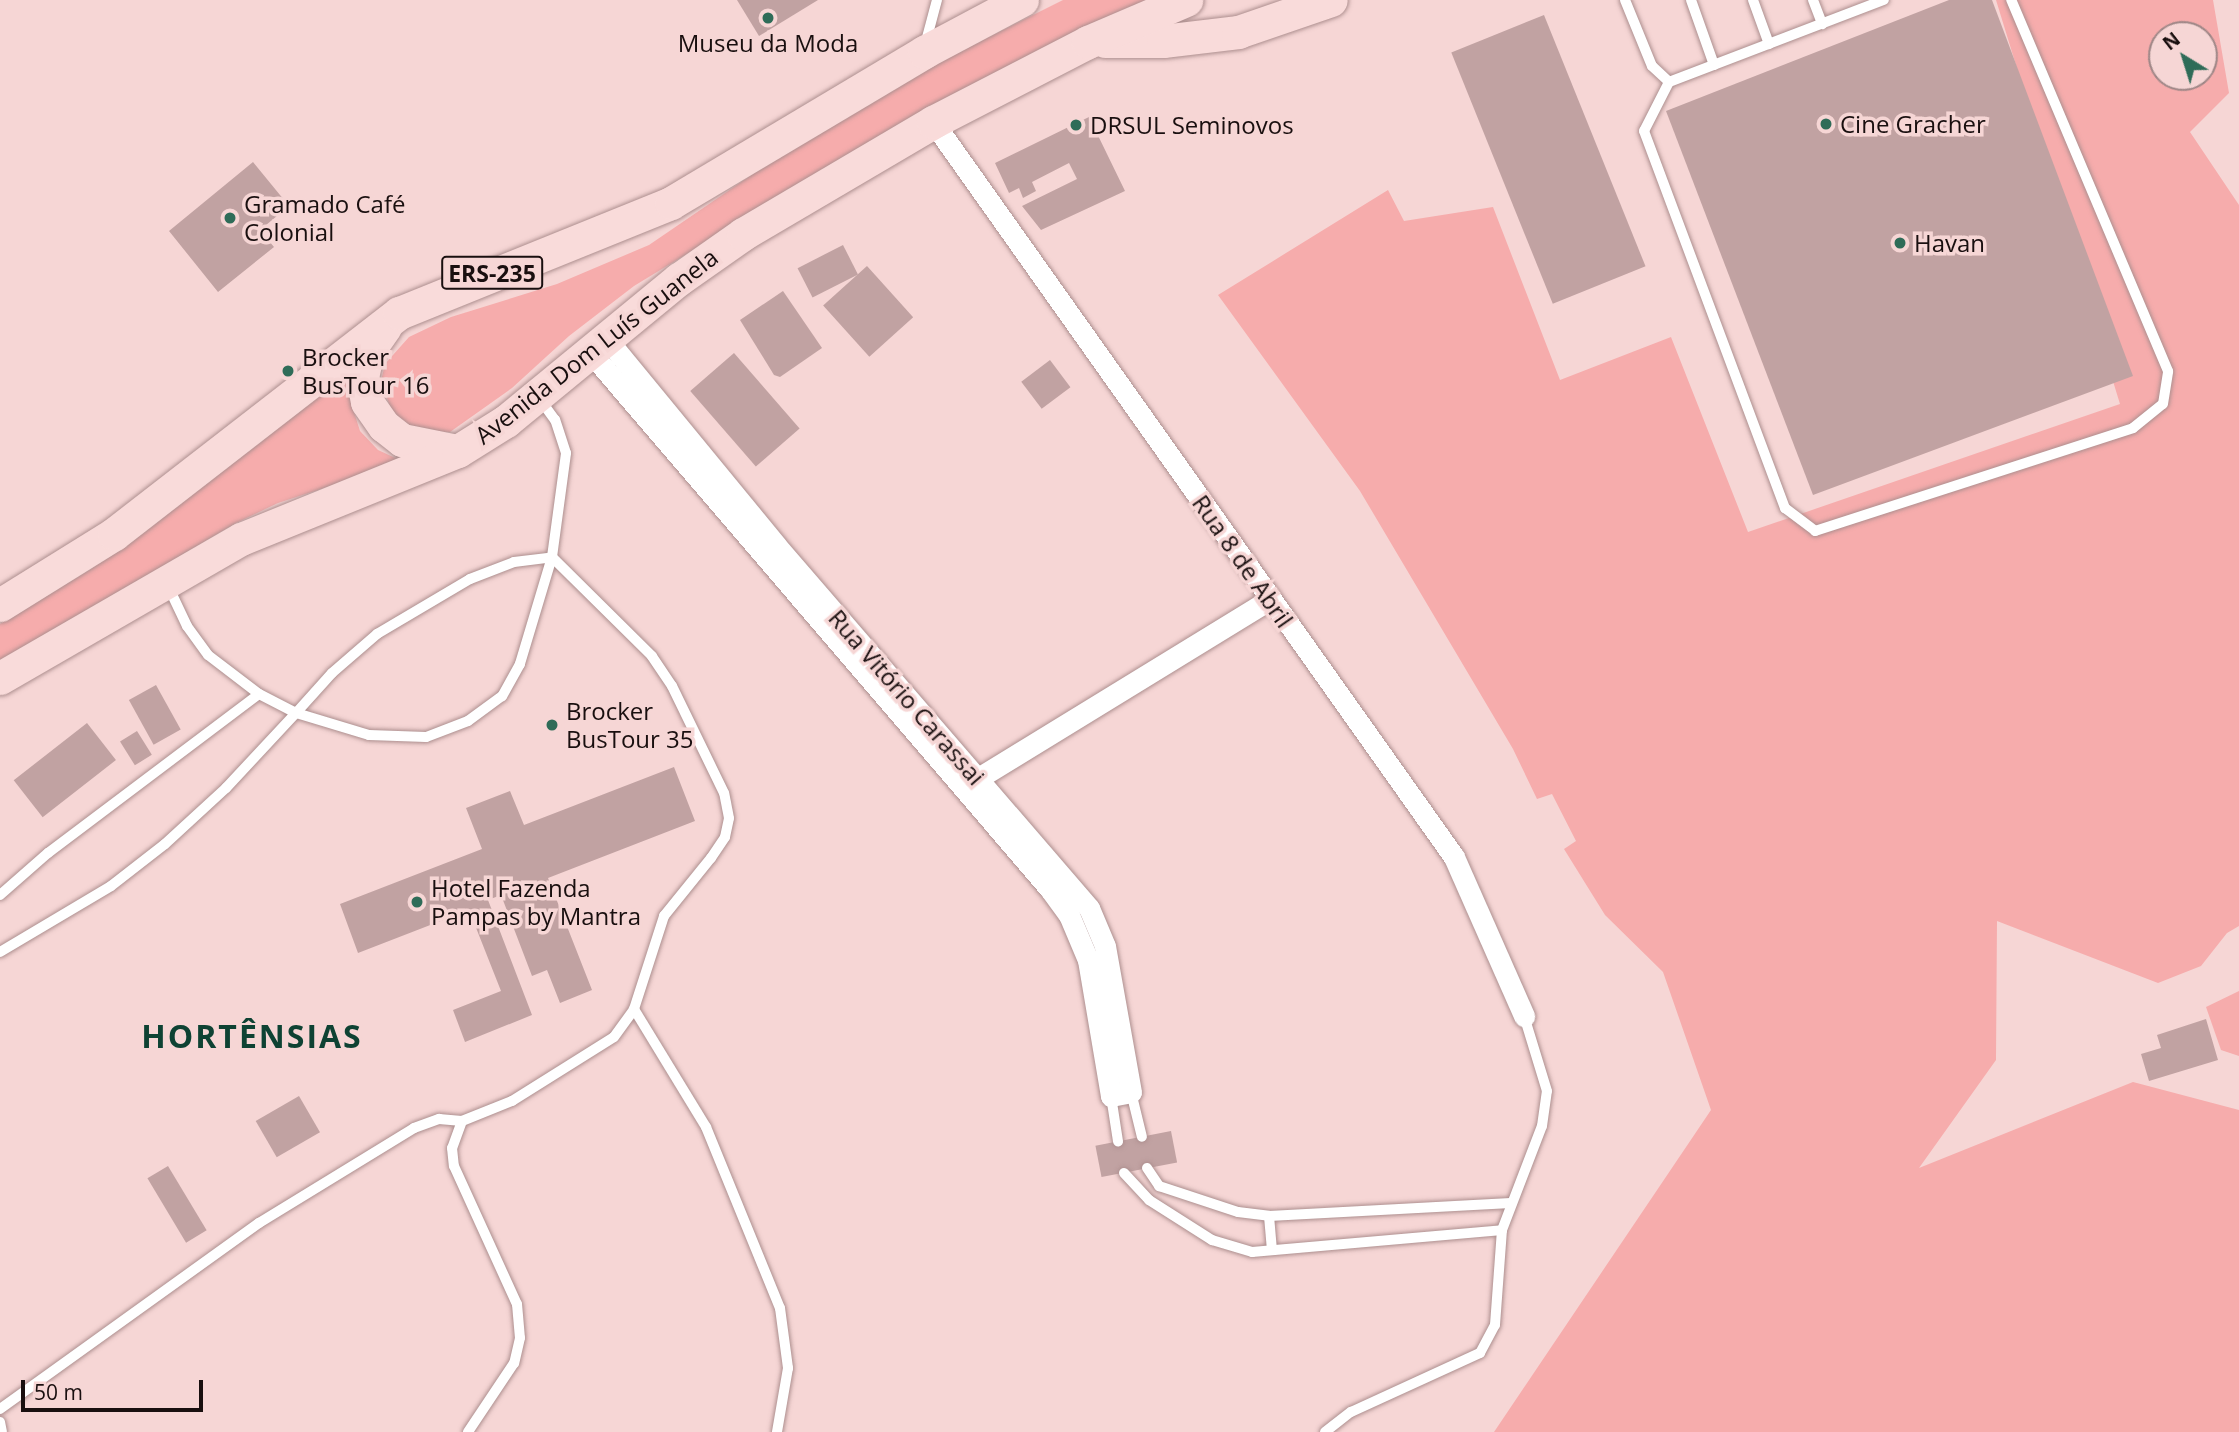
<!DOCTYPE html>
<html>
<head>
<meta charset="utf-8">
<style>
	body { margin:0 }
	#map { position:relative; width:2239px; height:1432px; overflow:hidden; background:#f6d6d5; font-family:"Open Sans",sans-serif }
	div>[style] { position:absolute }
	.green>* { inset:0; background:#f6acac }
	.building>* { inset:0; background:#c1a2a2; transform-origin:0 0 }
	.roads { filter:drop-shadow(0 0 2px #ad8f8f) drop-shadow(0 0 2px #ad8f8f) }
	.service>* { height:10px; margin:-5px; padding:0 5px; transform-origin:5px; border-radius:5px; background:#fff }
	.minor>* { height:21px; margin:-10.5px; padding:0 10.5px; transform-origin:10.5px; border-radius:10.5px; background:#fff }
	.primary>* { height:33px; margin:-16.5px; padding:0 16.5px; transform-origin:16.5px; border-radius:16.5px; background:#f9dbda }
	.dots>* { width:19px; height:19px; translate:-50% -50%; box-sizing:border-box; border:4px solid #f6d6d5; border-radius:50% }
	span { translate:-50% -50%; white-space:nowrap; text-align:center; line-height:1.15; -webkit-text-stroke:7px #f6d6d5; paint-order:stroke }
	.shield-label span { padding:2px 5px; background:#f6d6d5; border:2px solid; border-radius:5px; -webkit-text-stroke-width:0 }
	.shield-label { font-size:23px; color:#190f0f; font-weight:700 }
	.poi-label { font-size:24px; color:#190f0f }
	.left { translate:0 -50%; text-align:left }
	.street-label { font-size:24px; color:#190f0f }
	.district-label { font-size:32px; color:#0e4233; font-weight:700; letter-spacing:2px }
	.north { position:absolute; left:2148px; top:21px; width:70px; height:70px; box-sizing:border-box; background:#f6d6d5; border:2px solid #9e8686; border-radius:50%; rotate:322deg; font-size:19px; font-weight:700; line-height:28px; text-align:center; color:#190f0f }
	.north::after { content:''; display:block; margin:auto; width:24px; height:32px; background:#2f6c58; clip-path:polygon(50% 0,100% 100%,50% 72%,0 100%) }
	.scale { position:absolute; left:21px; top:1380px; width:182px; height:32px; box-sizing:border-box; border:4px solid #190f0f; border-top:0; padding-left:9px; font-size:21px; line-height:24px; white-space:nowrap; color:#190f0f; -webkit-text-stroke:5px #f6d6d5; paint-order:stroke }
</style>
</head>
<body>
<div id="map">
	<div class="green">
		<i style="clip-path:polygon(1063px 0,1152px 0,839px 161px,634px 286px,569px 336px,512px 388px,450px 432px,417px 431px,392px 412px,381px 381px,385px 364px,409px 337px,451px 317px,557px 284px,649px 245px,806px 138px,915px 74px)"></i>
		<i style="clip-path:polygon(evenodd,1996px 0,2213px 0,2229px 93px,2190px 132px,2239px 205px,2239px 926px,2227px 933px,2201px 966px,2158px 983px,1997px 921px,1996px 1060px,1919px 1168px,2133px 1082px,2239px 1110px,2239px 1432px,1494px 1432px,1711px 1110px,1663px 972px,1605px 915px,1564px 849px,1576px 841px,1552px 794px,1537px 799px,1513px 749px,1360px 491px,1218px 295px,1388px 190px,1404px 221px,1493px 207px,1560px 380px,1671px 337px,1748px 532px,2120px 404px,1996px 0,2162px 35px,2204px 35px,2204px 77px,2162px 77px,2162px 35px)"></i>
		<i style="clip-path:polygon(349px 371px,346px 387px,360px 431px,378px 450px,404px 462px,278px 503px,236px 523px,0 662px,0 624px,91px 569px)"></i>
		<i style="clip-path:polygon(2239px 991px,2239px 1056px,2221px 1050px,2206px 1007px)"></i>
	</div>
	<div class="building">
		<i style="clip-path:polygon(737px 0,818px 0,759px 36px)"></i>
		<i style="clip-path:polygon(1949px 0,1992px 0,2133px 376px,1813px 495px,1666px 111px)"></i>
		<i style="left:1544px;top:15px;width:271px;height:100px;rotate:68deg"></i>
		<i style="clip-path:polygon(1089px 117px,1125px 191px,1041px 230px,1022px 206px,1077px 179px,1069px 163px,1032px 182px,1036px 191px,1023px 198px,1019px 188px,1009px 193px,995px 163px)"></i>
		<i style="clip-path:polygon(253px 162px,289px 206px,260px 230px,274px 247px,218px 292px,169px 231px)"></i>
		<i style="left:843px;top:245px;width:33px;height:51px;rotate:63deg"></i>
		<i style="left:867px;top:266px;width:69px;height:59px;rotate:48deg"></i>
		<i style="clip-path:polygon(783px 291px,822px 348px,780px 377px,774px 375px,740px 320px)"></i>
		<i style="left:734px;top:353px;width:100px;height:58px;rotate:49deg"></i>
		<i style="left:1050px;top:360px;width:34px;height:36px;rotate:53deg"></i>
		<i style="left:156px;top:685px;width:51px;height:31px;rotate:61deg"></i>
		<i style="left:87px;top:723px;width:47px;height:93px;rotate:52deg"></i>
		<i style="left:137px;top:731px;width:28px;height:20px;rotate:58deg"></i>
		<i style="clip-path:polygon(674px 767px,695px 821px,548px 878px,592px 990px,560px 1003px,547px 970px,532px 976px,501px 895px,488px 900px,532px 1015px,465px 1042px,453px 1010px,501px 991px,469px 910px,358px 953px,340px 904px,482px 849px,466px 808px,510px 791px,524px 825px)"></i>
		<i style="clip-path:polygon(2206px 1019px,2218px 1060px,2149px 1081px,2141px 1054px,2161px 1048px,2157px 1035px)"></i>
		<i style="left:299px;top:1096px;width:42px;height:50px;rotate:60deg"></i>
		<i style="left:1171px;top:1131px;width:32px;height:77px;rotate:79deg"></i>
		<i style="left:168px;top:1166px;width:75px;height:24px;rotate:59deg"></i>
	</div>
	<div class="roads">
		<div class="service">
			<i style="left:1625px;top:0;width:71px;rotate:67.8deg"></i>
			<i style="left:1652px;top:66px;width:23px;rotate:43deg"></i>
			<i style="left:1669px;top:82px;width:230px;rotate:-20.9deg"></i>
			<i style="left:1691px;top:0;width:69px;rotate:70.5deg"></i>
			<i style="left:1753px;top:0;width:47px;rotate:70deg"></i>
			<i style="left:1813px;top:0;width:26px;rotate:69deg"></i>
			<i style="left:925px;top:45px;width:47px;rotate:-75.1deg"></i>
			<i style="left:1669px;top:82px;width:55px;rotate:117deg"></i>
			<i style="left:1644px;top:131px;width:403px;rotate:69.5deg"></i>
			<i style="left:1785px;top:508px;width:38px;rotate:37deg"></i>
			<i style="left:1815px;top:531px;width:334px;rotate:-17.9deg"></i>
			<i style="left:2133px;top:428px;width:38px;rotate:-39deg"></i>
			<i style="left:2163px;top:404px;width:33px;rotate:-81deg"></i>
			<i style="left:2168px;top:371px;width:403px;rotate:-112.9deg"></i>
			<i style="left:0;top:895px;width:64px;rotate:-41.2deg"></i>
			<i style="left:48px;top:853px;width:264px;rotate:-37deg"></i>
			<i style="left:0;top:952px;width:129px;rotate:-30.7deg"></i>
			<i style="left:111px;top:886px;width:68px;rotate:-37.9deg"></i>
			<i style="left:165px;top:844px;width:83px;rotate:-42.6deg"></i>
			<i style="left:226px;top:788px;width:103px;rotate:-47deg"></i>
			<i style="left:296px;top:713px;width:54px;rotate:-48deg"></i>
			<i style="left:332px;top:673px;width:60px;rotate:-40.9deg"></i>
			<i style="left:377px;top:634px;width:108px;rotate:-30.6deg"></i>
			<i style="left:470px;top:579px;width:47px;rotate:-21.1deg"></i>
			<i style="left:514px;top:562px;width:38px;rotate:-7deg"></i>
			<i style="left:552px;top:557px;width:112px;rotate:106.7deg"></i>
			<i style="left:520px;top:664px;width:37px;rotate:119deg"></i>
			<i style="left:502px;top:696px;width:42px;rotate:143.7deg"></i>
			<i style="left:468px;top:721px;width:45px;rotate:159.1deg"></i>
			<i style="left:426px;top:737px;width:57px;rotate:-178deg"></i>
			<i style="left:369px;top:735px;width:76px;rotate:-163.2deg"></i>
			<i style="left:296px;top:713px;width:42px;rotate:-152.8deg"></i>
			<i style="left:259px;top:694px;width:64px;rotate:-142.6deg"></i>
			<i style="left:208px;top:655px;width:36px;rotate:-126deg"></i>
			<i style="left:187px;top:626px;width:44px;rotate:-115.4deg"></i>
			<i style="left:634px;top:1009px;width:138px;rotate:58.6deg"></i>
			<i style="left:706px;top:1127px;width:196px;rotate:67.8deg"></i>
			<i style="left:780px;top:1308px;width:61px;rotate:82.4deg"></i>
			<i style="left:788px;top:1368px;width:65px;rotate:99.8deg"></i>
			<i style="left:1131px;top:1092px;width:46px;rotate:76.3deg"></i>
			<i style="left:1111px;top:1096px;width:46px;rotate:81.2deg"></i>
			<i style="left:462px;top:1121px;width:29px;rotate:110deg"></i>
			<i style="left:452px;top:1148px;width:18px;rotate:84deg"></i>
			<i style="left:454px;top:1166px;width:152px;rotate:65.5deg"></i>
			<i style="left:517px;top:1304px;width:34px;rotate:85deg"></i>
			<i style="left:520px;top:1338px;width:26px;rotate:103deg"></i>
			<i style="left:514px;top:1363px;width:83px;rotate:123.7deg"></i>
			<i style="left:1147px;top:1168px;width:22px;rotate:56deg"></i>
			<i style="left:1159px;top:1186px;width:83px;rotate:18.2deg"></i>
			<i style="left:1238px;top:1212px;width:31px;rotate:7deg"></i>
			<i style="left:1269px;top:1216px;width:242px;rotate:-3.1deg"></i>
			<i style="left:1124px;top:1173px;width:37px;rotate:47deg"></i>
			<i style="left:1149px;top:1200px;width:75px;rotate:32.4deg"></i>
			<i style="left:1212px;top:1240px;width:42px;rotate:16.7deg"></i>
			<i style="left:1252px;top:1252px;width:251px;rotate:-5deg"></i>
			<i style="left:1269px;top:1216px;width:34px;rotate:85deg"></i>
			<i style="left:0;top:1409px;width:319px;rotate:-35.7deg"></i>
			<i style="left:259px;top:1223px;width:182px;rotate:-31.5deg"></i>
			<i style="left:414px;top:1128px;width:27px;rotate:-20deg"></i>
			<i style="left:439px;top:1119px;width:23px;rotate:5deg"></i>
			<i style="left:462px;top:1121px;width:54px;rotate:-21.8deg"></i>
			<i style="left:512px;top:1101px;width:120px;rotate:-32.1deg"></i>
			<i style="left:614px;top:1037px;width:34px;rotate:-54deg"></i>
			<i style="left:634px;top:1009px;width:98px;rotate:-72.1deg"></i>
			<i style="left:664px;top:916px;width:75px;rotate:-51deg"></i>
			<i style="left:711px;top:858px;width:25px;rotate:-56deg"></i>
			<i style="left:725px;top:837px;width:19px;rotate:-78deg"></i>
			<i style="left:729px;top:818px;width:25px;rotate:-101deg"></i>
			<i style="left:724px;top:793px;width:119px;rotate:-115.9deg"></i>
			<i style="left:672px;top:686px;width:36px;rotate:-124deg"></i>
			<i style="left:652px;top:656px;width:141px;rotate:-135.3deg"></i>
			<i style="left:552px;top:557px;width:105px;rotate:-82.3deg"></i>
			<i style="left:566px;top:453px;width:35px;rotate:-108deg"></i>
			<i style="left:555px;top:420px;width:27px;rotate:-126deg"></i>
			<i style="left:0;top:1422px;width:10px;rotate:79deg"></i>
			<i style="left:1325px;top:1432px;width:33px;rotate:-38deg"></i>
			<i style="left:1351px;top:1412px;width:142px;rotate:-24.6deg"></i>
			<i style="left:1480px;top:1353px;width:32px;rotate:-62deg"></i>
			<i style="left:1495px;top:1325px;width:95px;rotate:-85.8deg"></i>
			<i style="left:1502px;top:1230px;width:111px;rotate:-69deg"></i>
			<i style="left:1542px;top:1126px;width:35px;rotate:-82deg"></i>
			<i style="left:1547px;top:1091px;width:78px;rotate:-107deg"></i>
		</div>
		<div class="minor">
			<i style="left:933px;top:122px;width:901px;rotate:54.67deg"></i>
			<i style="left:1454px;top:857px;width:174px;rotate:66.2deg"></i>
			<i style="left:590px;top:352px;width:707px;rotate:49.42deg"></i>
			<i style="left:1050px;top:889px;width:32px;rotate:54deg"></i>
			<i style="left:1069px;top:915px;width:49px;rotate:67.1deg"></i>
			<i style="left:1088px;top:960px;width:138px;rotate:80.4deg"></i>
			<i style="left:1111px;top:1096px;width:20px;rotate:-11deg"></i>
			<i style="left:1131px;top:1092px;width:148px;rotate:-100.1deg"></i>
			<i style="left:1105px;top:946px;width:41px;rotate:-112.8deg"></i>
			<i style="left:1089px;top:908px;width:479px;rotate:-130.8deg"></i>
			<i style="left:776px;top:545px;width:268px;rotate:-129.4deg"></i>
			<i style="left:967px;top:785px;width:354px;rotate:-31.5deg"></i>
		</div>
		<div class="primary">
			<i style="left:1105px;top:41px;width:58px"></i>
			<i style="left:1163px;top:41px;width:76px;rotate:-6.8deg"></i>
			<i style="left:1238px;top:32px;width:98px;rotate:-19deg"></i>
			<i style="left:385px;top:327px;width:29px;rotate:125deg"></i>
			<i style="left:368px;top:351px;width:26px;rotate:103deg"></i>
			<i style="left:362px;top:376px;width:26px;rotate:79deg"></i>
			<i style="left:367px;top:402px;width:29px;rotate:55deg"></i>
			<i style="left:384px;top:426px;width:23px;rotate:38deg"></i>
			<i style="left:402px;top:440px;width:56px;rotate:11.3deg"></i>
			<i style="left:0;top:605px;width:134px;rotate:-31.9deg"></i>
			<i style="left:114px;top:534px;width:361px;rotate:-37.8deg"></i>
			<i style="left:399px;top:313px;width:293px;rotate:-22deg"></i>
			<i style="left:671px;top:203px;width:295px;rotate:-30.8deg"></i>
			<i style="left:924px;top:52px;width:111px;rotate:-28deg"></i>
			<i style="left:0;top:678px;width:278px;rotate:-30deg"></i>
			<i style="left:241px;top:539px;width:234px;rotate:-22.1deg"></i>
			<i style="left:458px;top:451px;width:57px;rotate:-32deg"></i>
			<i style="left:506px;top:421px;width:224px;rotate:-39.4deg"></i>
			<i style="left:679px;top:279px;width:78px;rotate:-35.1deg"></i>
			<i style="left:743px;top:234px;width:221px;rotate:-30.5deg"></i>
			<i style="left:933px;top:122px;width:174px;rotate:-27.3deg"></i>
			<i style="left:1088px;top:42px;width:107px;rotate:-23.2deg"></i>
		</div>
	</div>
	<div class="dots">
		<i style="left:768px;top:18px;background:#2f6c58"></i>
		<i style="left:1826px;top:124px;background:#2f6c58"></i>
		<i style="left:1076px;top:125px;background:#2f6c58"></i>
		<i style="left:230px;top:218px;background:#2f6c58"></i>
		<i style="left:1900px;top:243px;background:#2f6c58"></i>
		<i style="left:288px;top:371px;background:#2f6c58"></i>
		<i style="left:552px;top:725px;background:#2f6c58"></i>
		<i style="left:417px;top:902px;background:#2f6c58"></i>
	</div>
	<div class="shield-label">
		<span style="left:492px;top:273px">ERS-235</span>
	</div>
	<div class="poi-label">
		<span style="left:768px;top:43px">Museu da Moda</span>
		<span class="left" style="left:1840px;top:124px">Cine Gracher</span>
		<span class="left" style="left:1090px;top:125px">DRSUL Seminovos</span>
		<span class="left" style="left:244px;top:218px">Gramado Café<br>Colonial</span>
		<span class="left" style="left:1914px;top:243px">Havan</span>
		<span class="left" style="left:302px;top:371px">Brocker<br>BusTour 16</span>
		<span class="left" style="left:566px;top:725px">Brocker<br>BusTour 35</span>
		<span class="left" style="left:431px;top:902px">Hotel Fazenda<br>Pampas by Mantra</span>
	</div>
	<div class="street-label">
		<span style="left:596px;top:346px;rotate:-38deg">Avenida Dom Luís Guanela</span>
		<span style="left:1243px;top:561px;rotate:55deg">Rua 8 de Abril</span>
		<span style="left:907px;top:697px;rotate:49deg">Rua Vitório Carassai</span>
	</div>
	<div class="district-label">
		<span style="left:252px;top:1036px">HORTÊNSIAS</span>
	</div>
	<div class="north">N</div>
	<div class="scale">50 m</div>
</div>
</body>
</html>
